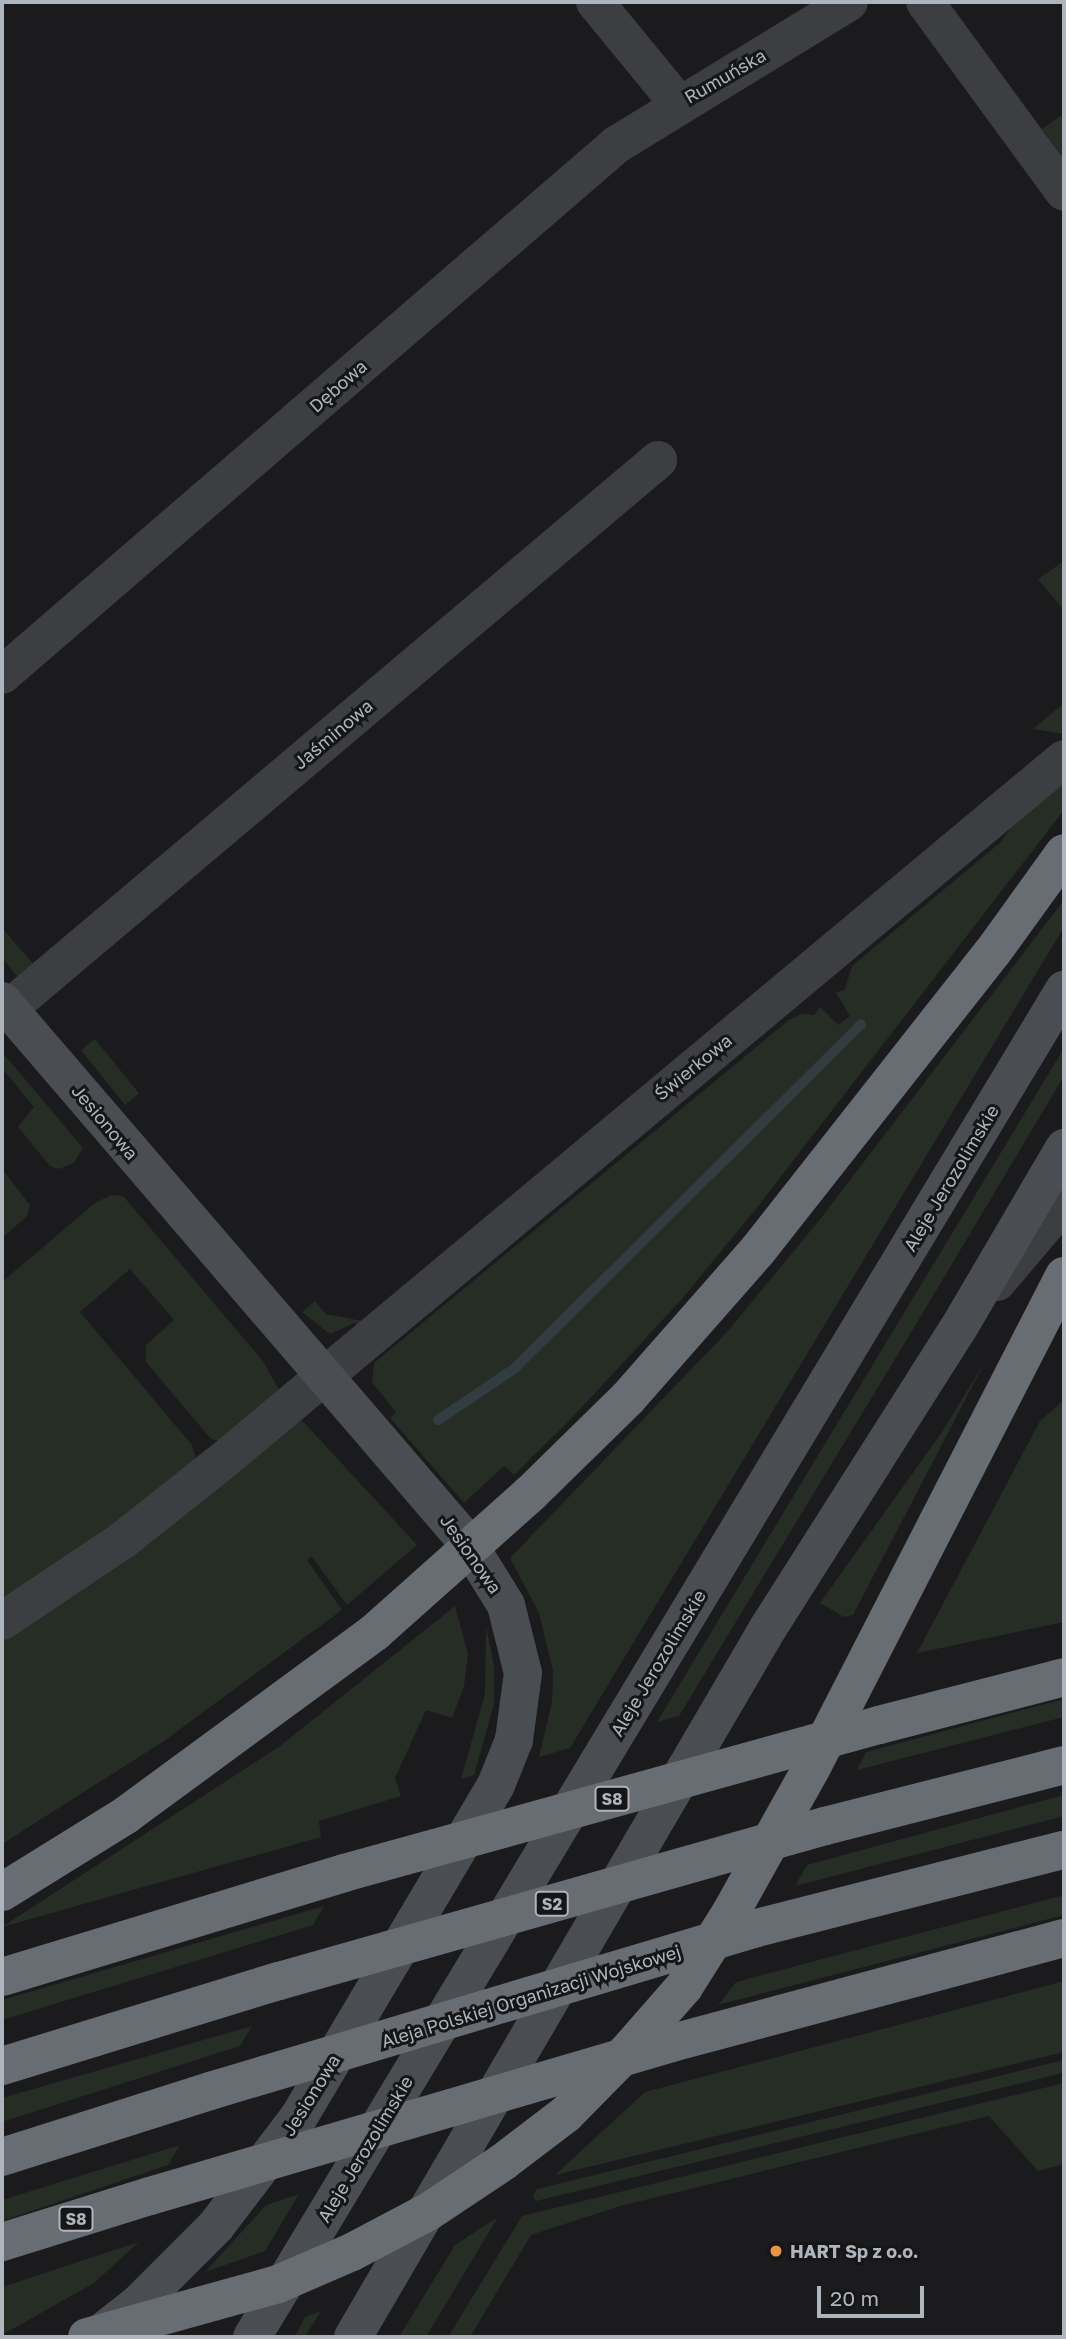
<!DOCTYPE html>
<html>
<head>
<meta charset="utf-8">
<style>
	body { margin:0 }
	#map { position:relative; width:1066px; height:2339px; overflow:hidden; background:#1b1b1d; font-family:"Golos Text",sans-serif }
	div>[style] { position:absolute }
	.green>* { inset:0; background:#252d25; transform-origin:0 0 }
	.stream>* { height:10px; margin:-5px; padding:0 5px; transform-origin:5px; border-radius:5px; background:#313d41 }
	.street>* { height:38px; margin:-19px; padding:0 19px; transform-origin:19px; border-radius:19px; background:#3c3e42 }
	.secondary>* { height:38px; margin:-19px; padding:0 19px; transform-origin:19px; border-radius:19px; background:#4a4e52 }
	.highway>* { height:38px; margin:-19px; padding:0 19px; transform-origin:19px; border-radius:19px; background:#686d73 }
	.highway-bridge>* { height:38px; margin:-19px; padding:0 19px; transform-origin:19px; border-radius:19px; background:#686d73 }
	.dots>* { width:19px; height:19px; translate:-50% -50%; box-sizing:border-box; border:4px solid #161618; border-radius:50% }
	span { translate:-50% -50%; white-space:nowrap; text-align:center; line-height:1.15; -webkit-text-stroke:6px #161618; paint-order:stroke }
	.shield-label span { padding:2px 5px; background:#161618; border:2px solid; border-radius:5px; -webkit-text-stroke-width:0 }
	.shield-label { font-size:16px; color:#aeb5bc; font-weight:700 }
	.street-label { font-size:18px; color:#aeb5bc }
	.poi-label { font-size:18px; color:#aeb5bc; font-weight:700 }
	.left { translate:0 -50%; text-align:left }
	.frame { position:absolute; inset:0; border:4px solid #aeb5bc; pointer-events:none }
	.scale { position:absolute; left:817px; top:2286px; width:107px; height:32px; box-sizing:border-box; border:4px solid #aeb5bc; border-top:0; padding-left:9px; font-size:21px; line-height:24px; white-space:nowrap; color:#aeb5bc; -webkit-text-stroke:5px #161618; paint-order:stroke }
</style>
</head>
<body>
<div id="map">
	<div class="green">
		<i style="clip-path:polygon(1064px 113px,1064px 160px,1042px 129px)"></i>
		<i style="clip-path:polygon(1064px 561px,1064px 610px,1038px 579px)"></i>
		<i style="clip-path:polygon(1064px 703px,1064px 734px,1033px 729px)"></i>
		<i style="clip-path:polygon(1064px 771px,1064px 810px,759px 1205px,681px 1300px,570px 1420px,514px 1475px,504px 1466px,464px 1503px,390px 1418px,396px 1412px,372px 1382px,374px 1363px,789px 1020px,801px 1014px,814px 1015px,820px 1007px,838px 1025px,850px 1016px,836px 993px,845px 989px,852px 966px,1001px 842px,1027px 804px)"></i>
		<i style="clip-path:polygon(1064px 900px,1064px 927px,570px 1748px,539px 1757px,552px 1702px,553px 1671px,539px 1613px,510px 1558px,728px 1331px,821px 1218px)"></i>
		<i style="clip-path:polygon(2px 928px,35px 966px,27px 973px,17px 976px,2px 958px)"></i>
		<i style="left:95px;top:1039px;width:70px;height:18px;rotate:51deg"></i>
		<i style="clip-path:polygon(1064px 1048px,1064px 1076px,912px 1331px,679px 1716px,657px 1722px)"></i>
		<i style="clip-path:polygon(2px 1052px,83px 1148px,74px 1163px,59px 1169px,50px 1166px,18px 1127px,34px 1107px,2px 1068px)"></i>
		<i style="clip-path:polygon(2px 1169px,30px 1205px,27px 1216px,2px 1238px)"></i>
		<i style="clip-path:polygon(111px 1195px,123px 1196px,141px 1217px,262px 1360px,281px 1393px,220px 1441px,211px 1439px,146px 1362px,146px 1345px,174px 1320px,130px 1269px,80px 1312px,192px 1445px,196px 1459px,192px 1468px,2px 1605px,2px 1282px,95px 1203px)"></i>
		<i style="clip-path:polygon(315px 1301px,326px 1314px,367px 1322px,363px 1326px,354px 1323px,330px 1334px,302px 1312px)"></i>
		<i style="clip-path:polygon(986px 1360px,853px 1615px,844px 1617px,820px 1603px,940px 1435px)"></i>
		<i style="clip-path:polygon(1064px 1400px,1064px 1622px,917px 1653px,1040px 1421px)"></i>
		<i style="clip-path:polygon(298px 1416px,417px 1545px,347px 1605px,312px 1557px,307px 1560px,342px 1610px,164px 1741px,2px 1844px,2px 1637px)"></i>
		<i style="clip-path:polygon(455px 1606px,468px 1654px,464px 1686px,452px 1718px,426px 1710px,395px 1778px,401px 1796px,319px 1821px,321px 1837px,2px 1927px,280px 1746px)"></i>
		<i style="clip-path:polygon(486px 1627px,494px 1665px,494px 1704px,474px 1775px,461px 1779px,485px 1694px)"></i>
		<i style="clip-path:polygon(1064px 1699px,1064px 1717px,857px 1770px,866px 1752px)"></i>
		<i style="clip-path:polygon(1064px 1795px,1064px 1816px,795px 1886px,807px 1865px)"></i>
		<i style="clip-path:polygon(1064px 1895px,1064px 1915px,718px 2005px,736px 1982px)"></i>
		<i style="clip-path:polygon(324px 1906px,313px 1925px,2px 2020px,2px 2000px)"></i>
		<i style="clip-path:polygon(1064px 1981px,1064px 2052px,555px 2175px,645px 2092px)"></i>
		<i style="clip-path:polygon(252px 2026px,240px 2046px,2px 2122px,2px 2098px)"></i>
		<i style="clip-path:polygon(1064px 2060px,1064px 2072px,1051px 2076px,536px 2201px,533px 2196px,537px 2189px)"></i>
		<i style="clip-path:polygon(1064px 2083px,1064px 2164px,1038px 2171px,989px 2116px,620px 2206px,531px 2235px,470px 2337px,448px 2337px,522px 2216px)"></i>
		<i style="clip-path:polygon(180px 2145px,168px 2165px,2px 2221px,2px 2200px)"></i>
		<i style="clip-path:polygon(299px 2194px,265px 2251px,205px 2272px,266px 2205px)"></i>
		<i style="clip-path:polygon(498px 2217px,426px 2337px,399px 2337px,455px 2245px)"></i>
		<i style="clip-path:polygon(139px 2242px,94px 2283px,2px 2335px,2px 2287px)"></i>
		<i style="clip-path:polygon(321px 2311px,305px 2337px,295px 2337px,305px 2317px)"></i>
	</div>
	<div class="stream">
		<i style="left:438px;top:1420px;width:92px;rotate:-33.9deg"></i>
		<i style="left:514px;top:1369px;width:489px;rotate:-44.8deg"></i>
	</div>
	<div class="street">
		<i style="left:595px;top:2px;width:131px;rotate:50.6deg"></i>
		<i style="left:925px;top:2px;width:235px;rotate:53.8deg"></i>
		<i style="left:2px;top:675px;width:811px;rotate:-40.8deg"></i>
		<i style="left:616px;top:145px;width:273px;rotate:-31.5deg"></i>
		<i style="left:8px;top:1009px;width:851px;rotate:-40.18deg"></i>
		<i style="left:997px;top:1282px;width:104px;rotate:-49.7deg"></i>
		<i style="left:2px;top:1621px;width:146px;rotate:-33.8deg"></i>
		<i style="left:123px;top:1540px;width:122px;rotate:-38.4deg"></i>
		<i style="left:219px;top:1464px;width:1100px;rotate:-39.84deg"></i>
	</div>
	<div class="secondary">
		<i style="left:2px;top:1001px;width:713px;rotate:49.32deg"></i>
		<i style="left:467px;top:1542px;width:74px;rotate:58.2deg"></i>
		<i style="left:506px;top:1605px;width:70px;rotate:76deg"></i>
		<i style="left:523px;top:1673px;width:68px;rotate:97.7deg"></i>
		<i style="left:514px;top:1740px;width:48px;rotate:111.8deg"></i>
		<i style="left:496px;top:1785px;width:387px;rotate:120.7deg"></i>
		<i style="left:298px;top:2118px;width:136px;rotate:127.2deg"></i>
		<i style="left:216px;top:2226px;width:110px;rotate:135deg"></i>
		<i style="left:138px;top:2304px;width:52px;rotate:142deg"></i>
		<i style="left:252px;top:2337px;width:1573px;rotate:-58.92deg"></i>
		<i style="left:353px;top:2337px;width:822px;rotate:-59.66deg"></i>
		<i style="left:768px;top:1628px;width:354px;rotate:-57.6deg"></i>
		<i style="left:958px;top:1329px;width:210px;rotate:-59.6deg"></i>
	</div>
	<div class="highway">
		<i style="left:531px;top:1493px;width:136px;rotate:-44.4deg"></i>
		<i style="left:628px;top:1398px;width:197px;rotate:-48.7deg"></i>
		<i style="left:758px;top:1250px;width:378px;rotate:-51.8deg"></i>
		<i style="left:992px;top:953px;width:123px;rotate:-54.2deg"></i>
		<i style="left:879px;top:1725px;width:191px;rotate:-14.5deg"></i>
		<i style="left:825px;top:1826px;width:247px;rotate:-14.3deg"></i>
		<i style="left:2px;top:1892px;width:146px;rotate:-31.8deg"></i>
		<i style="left:126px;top:1815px;width:309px;rotate:-36.3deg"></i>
		<i style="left:753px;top:1929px;width:321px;rotate:-14.3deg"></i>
		<i style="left:2px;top:1977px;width:357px;rotate:-16.9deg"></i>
		<i style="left:672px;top:2043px;width:406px;rotate:-15deg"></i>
		<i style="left:2px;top:2066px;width:290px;rotate:-17.1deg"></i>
		<i style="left:2px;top:2157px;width:218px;rotate:-17.6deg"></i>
		<i style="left:2px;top:2242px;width:155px;rotate:-17.3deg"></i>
	</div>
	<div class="highway-bridge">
		<i style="left:375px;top:1632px;width:209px;rotate:-41.7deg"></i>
		<i style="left:344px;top:1873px;width:555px;rotate:-15.46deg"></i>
		<i style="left:279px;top:1981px;width:568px;rotate:-15.85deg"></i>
		<i style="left:210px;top:2091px;width:567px;rotate:-16.61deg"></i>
		<i style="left:150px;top:2196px;width:544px;rotate:-16.34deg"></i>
		<i style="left:87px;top:2337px;width:198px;rotate:-15.5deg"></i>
		<i style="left:278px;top:2284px;width:81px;rotate:-23.4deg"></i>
		<i style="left:352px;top:2252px;width:86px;rotate:-27.8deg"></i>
		<i style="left:428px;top:2212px;width:90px;rotate:-33.7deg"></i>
		<i style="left:503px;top:2162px;width:79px;rotate:-37.3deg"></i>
		<i style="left:566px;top:2114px;width:87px;rotate:-45.5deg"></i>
		<i style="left:627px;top:2052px;width:86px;rotate:-48.8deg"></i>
		<i style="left:684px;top:1987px;width:89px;rotate:-57.9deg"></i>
		<i style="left:731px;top:1912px;width:166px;rotate:-60.8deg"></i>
		<i style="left:812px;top:1767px;width:552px;rotate:-62.83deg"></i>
	</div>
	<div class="dots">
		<i style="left:776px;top:2251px;background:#e99448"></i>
	</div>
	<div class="shield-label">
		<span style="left:612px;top:1799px">S8</span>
		<span style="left:552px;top:1904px">S2</span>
		<span style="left:76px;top:2219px">S8</span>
	</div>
	<div class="street-label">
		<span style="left:725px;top:76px;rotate:-30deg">Rumuńska</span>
		<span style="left:338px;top:386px;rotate:-41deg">Dębowa</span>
		<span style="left:333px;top:734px;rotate:-40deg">Jaśminowa</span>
		<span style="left:693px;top:1067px;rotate:-39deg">Świerkowa</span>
		<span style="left:105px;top:1122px;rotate:50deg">Jesionowa</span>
		<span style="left:951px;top:1178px;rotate:-59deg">Aleje Jerozolimskie</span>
		<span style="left:471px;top:1554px;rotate:55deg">Jesionowa</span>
		<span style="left:658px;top:1663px;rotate:-59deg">Aleje Jerozolimskie</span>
		<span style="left:531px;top:1996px;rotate:-17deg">Aleja Polskiej Organizacji Wojskowej</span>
		<span style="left:311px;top:2095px;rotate:-58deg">Jesionowa</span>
		<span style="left:365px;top:2149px;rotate:-59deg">Aleje Jerozolimskie</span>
	</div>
	<div class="poi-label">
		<span class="left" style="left:790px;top:2251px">HART Sp z o.o.</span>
	</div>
	<div class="frame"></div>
	<div class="scale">20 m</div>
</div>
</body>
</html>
